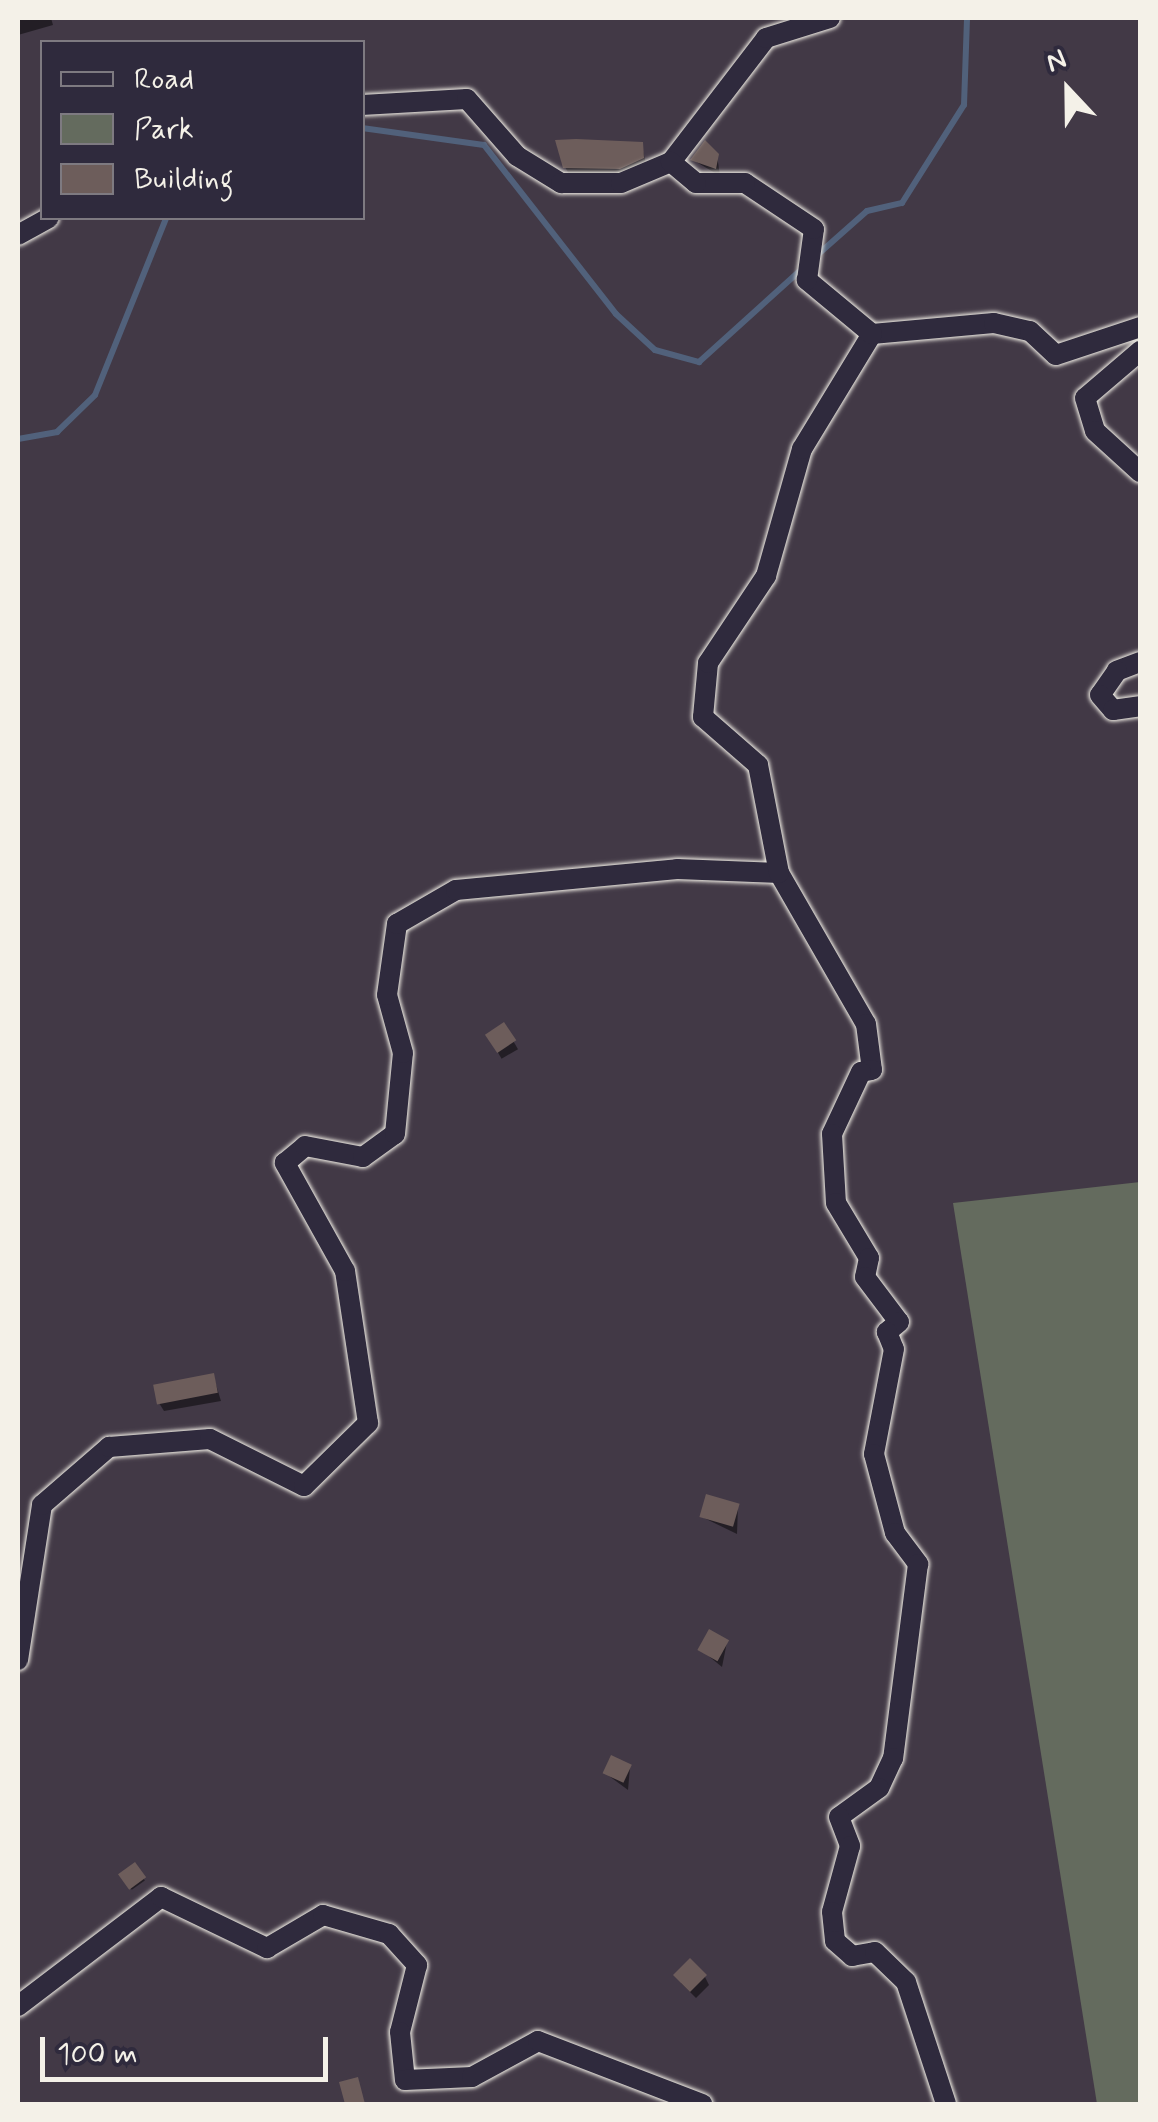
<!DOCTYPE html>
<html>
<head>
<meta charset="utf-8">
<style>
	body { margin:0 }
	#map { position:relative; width:1158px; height:2122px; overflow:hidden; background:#423946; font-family:Mynerve,sans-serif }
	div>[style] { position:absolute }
	.green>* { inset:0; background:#646b5e }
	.shadow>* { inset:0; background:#0007; transform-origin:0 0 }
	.stream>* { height:6px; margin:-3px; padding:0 3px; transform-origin:3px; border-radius:3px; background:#51617b }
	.building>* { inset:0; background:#6d5d5b; transform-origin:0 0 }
	.roads { filter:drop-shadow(0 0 2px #f4f1e8) drop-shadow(0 0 2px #f4f1e8) }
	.minor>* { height:20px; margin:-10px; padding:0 10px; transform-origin:10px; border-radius:10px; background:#2f2a3d }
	span { translate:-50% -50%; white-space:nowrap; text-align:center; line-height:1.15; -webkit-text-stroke:8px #2f2a3d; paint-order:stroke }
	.frame { position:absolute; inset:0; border:20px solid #f4f1e8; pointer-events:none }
	.legend { position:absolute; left:40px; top:40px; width:325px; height:180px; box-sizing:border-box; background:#2f2a3d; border:2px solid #7e7a81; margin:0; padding:12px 18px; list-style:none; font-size:30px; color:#f4f1e8 }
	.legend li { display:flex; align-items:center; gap:20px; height:50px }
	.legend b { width:50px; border:2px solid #7e7a81 }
	.north { position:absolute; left:1018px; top:40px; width:100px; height:100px; -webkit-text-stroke:8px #2f2a3d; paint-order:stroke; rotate:338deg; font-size:28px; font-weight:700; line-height:40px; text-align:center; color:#f4f1e8 }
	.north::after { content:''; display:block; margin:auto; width:35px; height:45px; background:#f4f1e8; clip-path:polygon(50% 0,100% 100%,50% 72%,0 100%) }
	.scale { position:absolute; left:40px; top:2037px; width:288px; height:45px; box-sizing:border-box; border:5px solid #f4f1e8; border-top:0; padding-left:12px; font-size:30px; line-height:35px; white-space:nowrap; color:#f4f1e8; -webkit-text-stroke:8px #2f2a3d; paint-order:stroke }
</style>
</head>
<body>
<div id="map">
	<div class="green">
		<i style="clip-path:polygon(1140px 1182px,1140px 2104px,1097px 2104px,953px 1203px)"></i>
	</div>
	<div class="shadow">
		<i style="clip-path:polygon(18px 18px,51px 18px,53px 25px,18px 35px)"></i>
		<i style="clip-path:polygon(641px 144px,647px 167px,625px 176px,570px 176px,565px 167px)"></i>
		<i style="clip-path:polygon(717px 155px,720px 176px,693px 160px)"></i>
		<i style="left:504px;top:1025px;width:28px;height:19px;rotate:60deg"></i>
		<i style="clip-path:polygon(213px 1375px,221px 1401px,164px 1411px,159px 1403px)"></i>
		<i style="clip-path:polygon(738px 1506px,737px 1534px,702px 1517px)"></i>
		<i style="clip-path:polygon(727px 1642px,722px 1667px,700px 1649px)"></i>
		<i style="clip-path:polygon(630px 1767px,628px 1790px,605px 1773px)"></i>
		<i style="left:134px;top:1865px;width:19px;height:16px;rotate:55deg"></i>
		<i style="clip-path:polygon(705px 1977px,709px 1985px,696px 1998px,681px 1983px)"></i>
	</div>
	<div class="stream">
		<i style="left:362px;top:128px;width:123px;rotate:7.9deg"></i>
		<i style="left:484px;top:145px;width:214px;rotate:52deg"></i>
		<i style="left:616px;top:314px;width:53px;rotate:42.7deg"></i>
		<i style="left:655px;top:350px;width:46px;rotate:15.3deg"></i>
		<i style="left:699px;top:362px;width:139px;rotate:-42.1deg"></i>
		<i style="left:815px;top:257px;width:69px;rotate:-41.5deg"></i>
		<i style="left:867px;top:211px;width:36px;rotate:-13deg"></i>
		<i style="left:902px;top:203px;width:116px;rotate:-57.7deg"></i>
		<i style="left:964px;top:105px;width:87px;rotate:-88deg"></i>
		<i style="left:18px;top:439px;width:40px;rotate:-10deg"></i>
		<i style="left:57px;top:432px;width:53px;rotate:-44.2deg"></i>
		<i style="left:95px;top:395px;width:191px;rotate:-68.1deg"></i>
	</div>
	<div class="building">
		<i style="clip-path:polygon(576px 139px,643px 142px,644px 158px,620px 169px,563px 168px,555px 140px)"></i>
		<i style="clip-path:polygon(705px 140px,719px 154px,716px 169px,690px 160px)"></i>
		<i style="left:504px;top:1022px;width:22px;height:23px;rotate:56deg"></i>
		<i style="left:214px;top:1373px;width:20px;height:62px;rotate:79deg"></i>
		<i style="left:706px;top:1494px;width:35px;height:24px;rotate:16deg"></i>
		<i style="left:709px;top:1629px;width:23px;height:24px;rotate:29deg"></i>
		<i style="left:611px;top:1755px;width:23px;height:20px;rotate:25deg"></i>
		<i style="left:135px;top:1862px;width:19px;height:21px;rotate:54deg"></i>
		<i style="left:690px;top:1958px;width:24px;height:24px;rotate:45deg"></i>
		<i style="clip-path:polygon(358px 2077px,365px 2104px,345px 2104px,339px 2082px)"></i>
	</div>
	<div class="roads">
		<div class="minor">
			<i style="left:362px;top:105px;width:105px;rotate:-3.3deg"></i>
			<i style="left:467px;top:99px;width:76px;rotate:48.7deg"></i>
			<i style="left:517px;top:156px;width:52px;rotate:31.5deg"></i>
			<i style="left:561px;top:183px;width:60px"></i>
			<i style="left:621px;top:183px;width:54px;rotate:-22.8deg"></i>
			<i style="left:671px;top:162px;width:156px;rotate:-52.5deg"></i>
			<i style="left:766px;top:38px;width:67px;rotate:-17.4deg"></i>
			<i style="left:18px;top:235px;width:35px;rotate:-29deg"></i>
			<i style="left:872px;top:334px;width:122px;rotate:-5.2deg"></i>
			<i style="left:994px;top:323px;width:37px;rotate:13deg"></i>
			<i style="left:1030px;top:331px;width:35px;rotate:43deg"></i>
			<i style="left:1056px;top:355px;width:89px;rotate:-18.4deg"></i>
			<i style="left:1140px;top:351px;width:72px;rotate:139.5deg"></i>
			<i style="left:1085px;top:398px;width:34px;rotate:73deg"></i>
			<i style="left:1095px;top:431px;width:61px;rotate:42.3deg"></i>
			<i style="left:1140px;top:662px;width:25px;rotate:159deg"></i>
			<i style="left:1117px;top:671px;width:29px;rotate:125deg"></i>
			<i style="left:1100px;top:695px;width:20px;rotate:49deg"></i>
			<i style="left:1113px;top:710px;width:27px;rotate:-8deg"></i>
			<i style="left:779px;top:873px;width:174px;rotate:60.1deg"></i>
			<i style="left:866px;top:1024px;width:46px;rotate:82.6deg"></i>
			<i style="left:872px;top:1070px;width:11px;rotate:170deg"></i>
			<i style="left:861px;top:1072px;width:68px;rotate:115.1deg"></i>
			<i style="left:832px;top:1134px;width:69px;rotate:86.7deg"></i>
			<i style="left:836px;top:1203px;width:64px;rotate:59deg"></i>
			<i style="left:869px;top:1258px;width:19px;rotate:102deg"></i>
			<i style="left:865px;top:1277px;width:56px;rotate:52.9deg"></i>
			<i style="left:899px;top:1322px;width:16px;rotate:140deg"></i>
			<i style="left:887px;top:1332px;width:18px;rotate:68deg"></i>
			<i style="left:894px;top:1349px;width:107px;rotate:100.8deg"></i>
			<i style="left:874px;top:1454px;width:82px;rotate:75.1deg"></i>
			<i style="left:895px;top:1533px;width:39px;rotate:53deg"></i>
			<i style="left:918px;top:1564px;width:196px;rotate:97.3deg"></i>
			<i style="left:893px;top:1758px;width:33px;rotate:115deg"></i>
			<i style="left:879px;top:1788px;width:49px;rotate:144.1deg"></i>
			<i style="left:839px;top:1817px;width:31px;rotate:69deg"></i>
			<i style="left:850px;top:1846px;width:68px;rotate:105.3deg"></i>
			<i style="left:832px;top:1912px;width:29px;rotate:84deg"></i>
			<i style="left:835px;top:1941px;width:23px;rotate:41deg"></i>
			<i style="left:852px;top:1956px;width:23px;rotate:-10deg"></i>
			<i style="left:875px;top:1952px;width:43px;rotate:44.1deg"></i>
			<i style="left:906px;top:1982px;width:128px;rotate:71.8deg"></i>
			<i style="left:18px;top:1660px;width:157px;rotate:-81.2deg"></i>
			<i style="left:42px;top:1505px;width:89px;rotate:-40.9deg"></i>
			<i style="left:109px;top:1447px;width:101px;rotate:-4.5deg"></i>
			<i style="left:210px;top:1439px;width:105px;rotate:26.6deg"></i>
			<i style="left:304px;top:1486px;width:90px;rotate:-44.5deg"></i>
			<i style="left:368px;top:1423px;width:154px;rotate:-98.6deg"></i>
			<i style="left:345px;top:1271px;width:124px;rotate:-119.1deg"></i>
			<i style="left:285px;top:1163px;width:26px;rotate:-40deg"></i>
			<i style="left:305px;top:1146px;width:59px;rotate:10.7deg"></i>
			<i style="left:363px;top:1157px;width:39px;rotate:-36deg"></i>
			<i style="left:395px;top:1134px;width:81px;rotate:-84.4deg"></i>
			<i style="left:403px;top:1053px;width:60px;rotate:-105.4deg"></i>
			<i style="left:387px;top:995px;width:72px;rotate:-82deg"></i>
			<i style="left:397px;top:924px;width:68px;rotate:-30deg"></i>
			<i style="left:456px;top:890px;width:222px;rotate:-5.4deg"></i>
			<i style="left:677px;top:869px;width:102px;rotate:2.2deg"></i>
			<i style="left:779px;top:873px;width:110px;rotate:-101deg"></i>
			<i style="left:758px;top:765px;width:73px;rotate:-138.9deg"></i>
			<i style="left:703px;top:717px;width:54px;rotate:-84.7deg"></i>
			<i style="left:708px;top:663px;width:105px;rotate:-56.3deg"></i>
			<i style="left:766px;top:576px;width:132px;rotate:-74.2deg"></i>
			<i style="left:802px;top:449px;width:135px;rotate:-58.7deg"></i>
			<i style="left:872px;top:334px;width:85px;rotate:-140.3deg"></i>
			<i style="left:807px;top:280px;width:51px;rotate:-82.2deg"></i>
			<i style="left:814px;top:229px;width:83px;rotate:-146.3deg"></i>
			<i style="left:745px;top:183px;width:49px;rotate:180deg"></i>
			<i style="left:696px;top:183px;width:33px;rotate:-140deg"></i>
			<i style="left:18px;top:2006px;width:180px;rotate:-37.3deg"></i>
			<i style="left:161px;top:1897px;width:118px;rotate:25.7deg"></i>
			<i style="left:267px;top:1948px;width:65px;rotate:-30.5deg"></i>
			<i style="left:323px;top:1915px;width:69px;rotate:16.1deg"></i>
			<i style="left:389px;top:1934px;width:42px;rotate:47.9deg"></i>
			<i style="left:417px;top:1965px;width:69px;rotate:104.2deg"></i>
			<i style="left:400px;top:2032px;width:48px;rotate:84.1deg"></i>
			<i style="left:405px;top:2080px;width:67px;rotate:-2.6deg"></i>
			<i style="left:472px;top:2077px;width:75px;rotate:-28.6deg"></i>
			<i style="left:538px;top:2041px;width:176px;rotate:21deg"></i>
		</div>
	</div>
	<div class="frame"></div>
	<ul class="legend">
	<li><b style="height:12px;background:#2f2a3d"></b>Road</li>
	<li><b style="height:28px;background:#646b5e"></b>Park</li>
	<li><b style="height:28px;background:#6d5d5b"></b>Building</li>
	</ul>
	<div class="north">N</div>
	<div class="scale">100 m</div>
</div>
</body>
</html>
